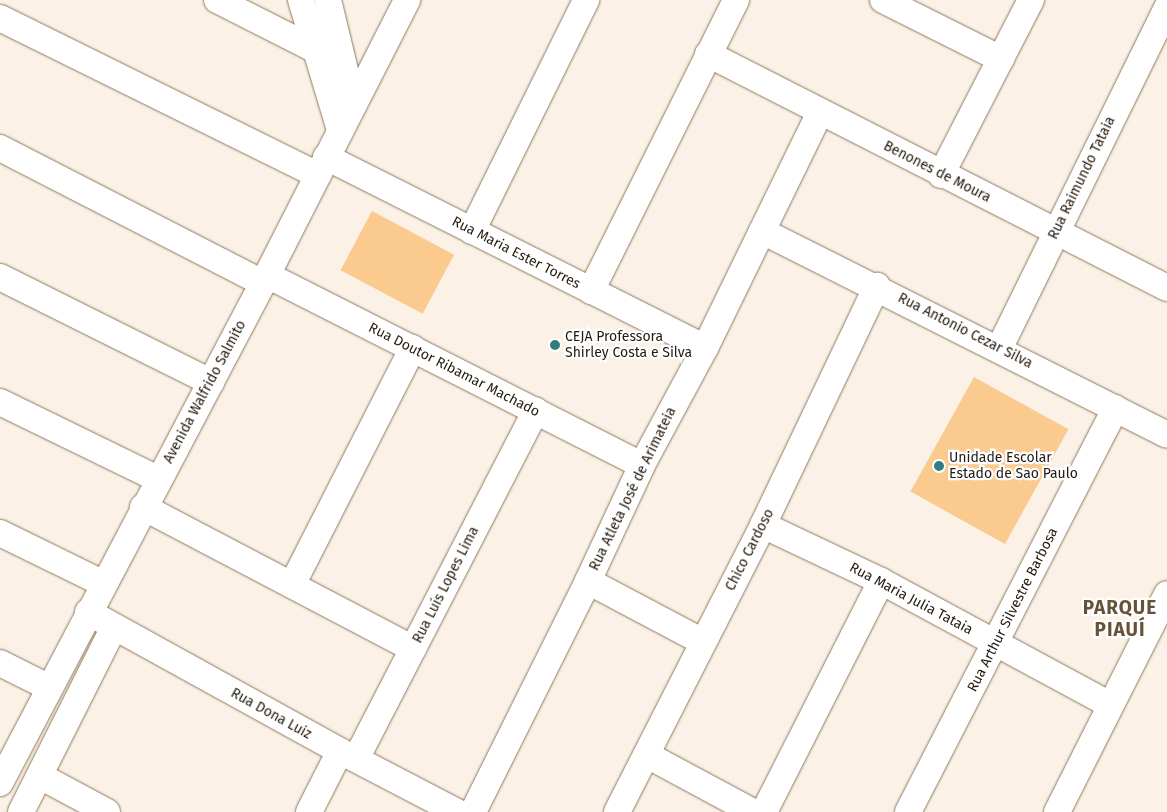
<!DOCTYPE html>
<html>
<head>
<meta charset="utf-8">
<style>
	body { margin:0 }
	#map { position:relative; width:1167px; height:812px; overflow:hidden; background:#fbf1e6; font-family:"Fira Sans",sans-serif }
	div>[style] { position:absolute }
	.building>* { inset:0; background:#faca8f; transform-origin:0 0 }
	.roads { filter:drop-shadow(0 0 1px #8f795f) drop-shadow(0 0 1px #8f795f) }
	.minor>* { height:26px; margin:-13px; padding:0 13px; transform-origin:13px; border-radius:13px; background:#fff }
	.dots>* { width:14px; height:14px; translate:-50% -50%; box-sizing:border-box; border:2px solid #fff; border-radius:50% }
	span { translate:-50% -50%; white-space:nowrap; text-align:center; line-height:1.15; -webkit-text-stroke:4.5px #fff; paint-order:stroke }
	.street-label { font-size:14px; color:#231a10 }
	.poi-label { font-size:14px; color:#231a10 }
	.left { translate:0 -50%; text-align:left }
	.district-label { font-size:19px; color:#675239; font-weight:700; letter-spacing:1px }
</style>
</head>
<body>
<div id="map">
	<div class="building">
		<i style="left:372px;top:211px;width:93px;height:67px;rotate:28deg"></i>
		<i style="left:974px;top:377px;width:108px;height:131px;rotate:29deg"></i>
	</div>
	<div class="roads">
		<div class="minor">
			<i style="left:217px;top:0;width:111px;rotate:26.8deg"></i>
			<i style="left:301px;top:0;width:136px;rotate:73.3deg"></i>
			<i style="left:328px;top:0;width:106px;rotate:76.4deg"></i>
			<i style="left:883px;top:0;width:132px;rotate:26.6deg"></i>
			<i style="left:0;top:18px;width:354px;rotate:26.3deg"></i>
			<i style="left:708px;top:54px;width:515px;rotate:27.01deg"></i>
			<i style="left:0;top:148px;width:296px;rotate:27.2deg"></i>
			<i style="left:326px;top:157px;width:424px;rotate:26.7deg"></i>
			<i style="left:941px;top:175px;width:197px;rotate:-62.8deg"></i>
			<i style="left:472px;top:231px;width:258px;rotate:-63.7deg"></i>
			<i style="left:762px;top:231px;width:453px;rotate:26.7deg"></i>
			<i style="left:267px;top:275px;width:420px;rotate:26.9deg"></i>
			<i style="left:0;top:277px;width:236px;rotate:26.5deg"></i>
			<i style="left:591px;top:291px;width:325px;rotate:-63.5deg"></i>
			<i style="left:999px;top:349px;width:381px;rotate:-63.8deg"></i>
			<i style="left:0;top:402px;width:176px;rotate:26deg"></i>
			<i style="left:143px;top:507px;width:305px;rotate:27.7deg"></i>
			<i style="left:763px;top:525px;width:131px;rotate:25.4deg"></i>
			<i style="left:881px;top:581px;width:260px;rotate:28.4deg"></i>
			<i style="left:0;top:533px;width:114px;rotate:26.1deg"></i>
			<i style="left:588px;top:581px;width:130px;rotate:27.9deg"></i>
			<i style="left:292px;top:585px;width:266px;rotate:-63deg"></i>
			<i style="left:88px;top:612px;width:288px;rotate:28.9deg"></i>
			<i style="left:340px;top:751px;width:132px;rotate:27.5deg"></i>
			<i style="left:0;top:663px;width:54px;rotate:26.6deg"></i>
			<i style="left:647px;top:755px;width:120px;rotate:28.3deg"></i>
			<i style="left:356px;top:759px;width:392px;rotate:-62.7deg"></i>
			<i style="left:40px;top:776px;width:76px;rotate:28.2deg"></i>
			<i style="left:0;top:783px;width:565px;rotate:-62.26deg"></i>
			<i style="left:263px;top:283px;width:318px;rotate:-63deg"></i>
			<i style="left:21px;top:812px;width:207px;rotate:-63.3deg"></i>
			<i style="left:309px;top:812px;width:68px;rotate:-63.1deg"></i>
			<i style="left:473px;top:812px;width:258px;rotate:-63.5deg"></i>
			<i style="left:588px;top:581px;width:128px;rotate:-65deg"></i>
			<i style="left:642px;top:465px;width:133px;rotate:-61.7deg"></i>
			<i style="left:705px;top:348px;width:263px;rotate:-64deg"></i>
			<i style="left:617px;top:812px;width:322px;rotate:-63deg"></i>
			<i style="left:763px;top:525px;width:265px;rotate:-64.5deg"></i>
			<i style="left:764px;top:812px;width:259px;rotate:-63.1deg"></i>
			<i style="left:908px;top:812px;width:454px;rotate:-62.8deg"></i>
			<i style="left:1057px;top:812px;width:244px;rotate:-63.2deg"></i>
		</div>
	</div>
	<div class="dots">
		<i style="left:555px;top:345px;background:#347d7f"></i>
		<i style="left:939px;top:466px;background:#347d7f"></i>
	</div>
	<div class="street-label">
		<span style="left:937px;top:172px;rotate:27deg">Benones de Moura</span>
		<span style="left:1082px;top:178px;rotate:-64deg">Rua Raimundo Tataia</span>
		<span style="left:516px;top:253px;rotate:27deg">Rua Maria Ester Torres</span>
		<span style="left:965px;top:331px;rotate:27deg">Rua Antonio Cezar Silva</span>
		<span style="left:454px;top:370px;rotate:27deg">Rua Doutor Ribamar Machado</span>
		<span style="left:205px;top:392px;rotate:-62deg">Avenida Walfrido Salmito</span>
		<span style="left:633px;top:489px;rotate:-64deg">Rua Atleta José de Arimateia</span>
		<span style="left:750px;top:550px;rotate:-63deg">Chico Cardoso</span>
		<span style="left:446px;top:585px;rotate:-63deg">Rua Luís Lopes Lima</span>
		<span style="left:911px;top:599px;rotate:28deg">Rua Maria Julia Tataia</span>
		<span style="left:1013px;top:610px;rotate:-63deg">Rua Arthur Silvestre Barbosa</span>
		<span style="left:271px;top:714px;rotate:29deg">Rua Dona Luiz</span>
	</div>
	<div class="poi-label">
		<span class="left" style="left:565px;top:345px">CEJA Professora<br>Shirley Costa e Silva</span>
		<span class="left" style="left:949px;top:466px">Unidade Escolar<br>Estado de Sao Paulo</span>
	</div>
	<div class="district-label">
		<span style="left:1120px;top:619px">PARQUE<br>PIAUÍ</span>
	</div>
</div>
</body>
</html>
